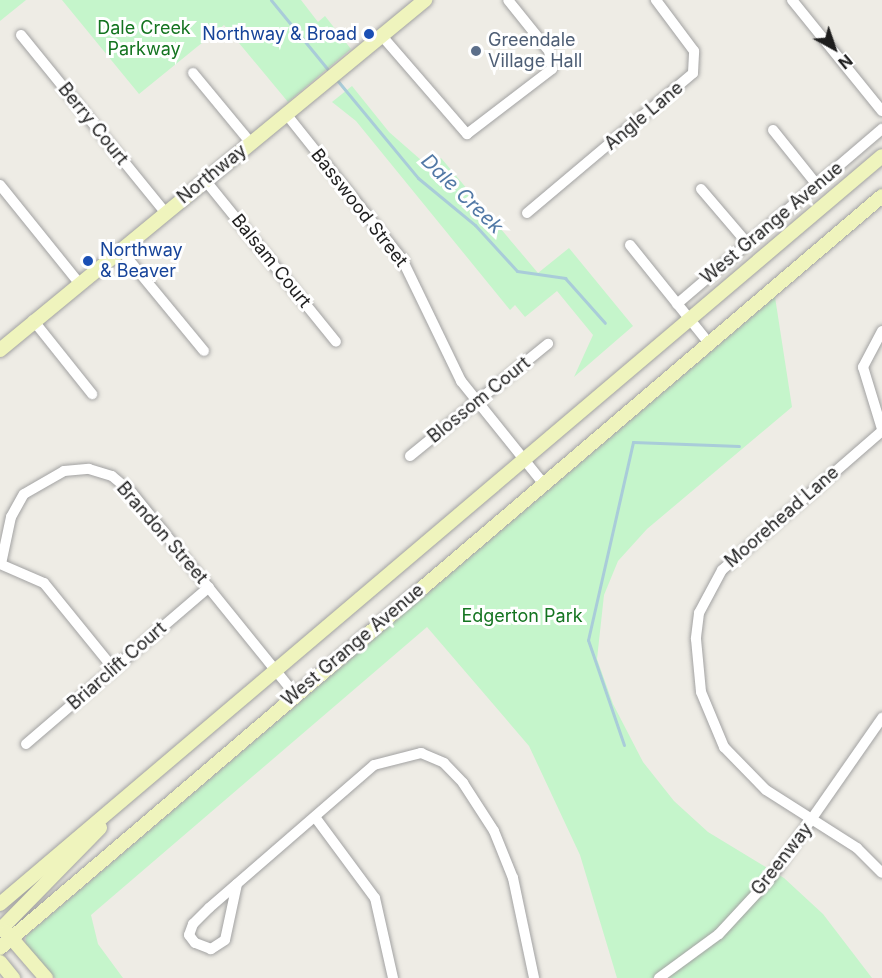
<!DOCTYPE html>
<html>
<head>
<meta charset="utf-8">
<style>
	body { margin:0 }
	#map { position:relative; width:882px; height:978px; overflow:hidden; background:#eeece5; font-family:Inter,sans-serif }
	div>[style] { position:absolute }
	.park>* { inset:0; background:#c5f5cb }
	.stream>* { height:3px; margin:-1.5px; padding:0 1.5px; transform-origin:1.5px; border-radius:1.5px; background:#a9ccd9 }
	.roads { filter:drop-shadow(0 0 2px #a2a2a2) drop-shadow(0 0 2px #a2a2a2) }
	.street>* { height:10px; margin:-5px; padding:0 5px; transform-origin:5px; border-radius:5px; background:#fff }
	.secondary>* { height:14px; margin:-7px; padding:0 7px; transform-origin:7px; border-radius:7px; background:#eff4bd }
	.dots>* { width:16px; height:16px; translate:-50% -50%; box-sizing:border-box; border:3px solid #fff; border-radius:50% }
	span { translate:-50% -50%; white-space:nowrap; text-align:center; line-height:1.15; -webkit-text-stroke:6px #fff; paint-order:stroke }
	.park-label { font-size:18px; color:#147420 }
	.transit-label { font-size:18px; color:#164399 }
	.right { translate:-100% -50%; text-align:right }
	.left { translate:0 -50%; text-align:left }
	.service-label { font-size:18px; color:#4e5e75 }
	.street-label { font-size:18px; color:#1e1e1e }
	.water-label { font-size:20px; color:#5279a6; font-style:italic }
	.north { position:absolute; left:804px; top:18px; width:60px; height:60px; -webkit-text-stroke:4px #fff; paint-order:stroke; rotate:140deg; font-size:16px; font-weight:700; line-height:24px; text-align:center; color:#1e1e1e }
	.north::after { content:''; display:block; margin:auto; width:21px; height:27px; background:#1e1e1e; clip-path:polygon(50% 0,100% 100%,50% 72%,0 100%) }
</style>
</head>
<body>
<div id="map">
	<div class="park">
		<i style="clip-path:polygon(0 0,26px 0,0 21px)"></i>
		<i style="clip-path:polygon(62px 0,301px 0,318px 22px,325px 16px,351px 49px,288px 102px,224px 25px,139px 94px)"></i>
		<i style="clip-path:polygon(352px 86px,389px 132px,429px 167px,441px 158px,538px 273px,569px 248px,633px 326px,574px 377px,593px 335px,557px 291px,525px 317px,515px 305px,510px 310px,356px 121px,332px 102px)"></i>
		<i style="clip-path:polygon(775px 297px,792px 407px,647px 529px,618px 561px,604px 595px,597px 659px,613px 704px,643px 762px,674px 801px,708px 832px,784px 878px,823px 914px,872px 978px,617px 978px,580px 855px,529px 746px,427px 627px,91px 915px,98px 944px,123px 978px,55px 978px,25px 945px,26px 936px)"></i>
	</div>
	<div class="stream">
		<i style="left:271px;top:0;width:93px;rotate:50.7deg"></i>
		<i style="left:337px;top:80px;width:127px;rotate:50.4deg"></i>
		<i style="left:418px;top:178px;width:74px;rotate:39.5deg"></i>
		<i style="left:475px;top:225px;width:62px;rotate:47.6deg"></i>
		<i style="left:517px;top:271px;width:49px;rotate:8.3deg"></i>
		<i style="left:565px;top:278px;width:60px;rotate:48.4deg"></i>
		<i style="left:624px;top:745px;width:111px;rotate:-108.9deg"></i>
		<i style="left:588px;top:640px;width:203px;rotate:-77.2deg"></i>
		<i style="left:633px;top:442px;width:106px;rotate:2.2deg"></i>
	</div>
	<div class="roads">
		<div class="street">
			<i style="left:792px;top:0;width:143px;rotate:51deg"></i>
			<i style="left:21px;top:35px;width:228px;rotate:50.9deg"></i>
			<i style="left:382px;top:36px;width:130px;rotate:49.1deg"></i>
			<i style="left:467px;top:134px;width:107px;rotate:-37.4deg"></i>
			<i style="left:552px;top:69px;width:18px;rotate:-99deg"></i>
			<i style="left:549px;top:51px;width:65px;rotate:-128.8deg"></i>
			<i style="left:193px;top:73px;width:91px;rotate:50.4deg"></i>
			<i style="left:287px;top:115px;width:184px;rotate:51.4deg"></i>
			<i style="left:402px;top:259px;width:136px;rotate:64.2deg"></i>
			<i style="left:461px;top:381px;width:131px;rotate:51.2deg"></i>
			<i style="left:773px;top:130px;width:70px;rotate:51.3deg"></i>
			<i style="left:205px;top:180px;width:208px;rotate:51deg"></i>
			<i style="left:0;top:185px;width:127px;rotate:51.1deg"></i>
			<i style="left:701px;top:189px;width:72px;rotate:49.5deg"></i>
			<i style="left:527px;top:213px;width:217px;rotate:-40.1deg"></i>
			<i style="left:693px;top:73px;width:22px;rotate:-87deg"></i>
			<i style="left:694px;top:51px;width:64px;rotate:-126.7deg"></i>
			<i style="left:630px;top:245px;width:124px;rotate:51.2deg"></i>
			<i style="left:120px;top:249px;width:132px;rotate:50.5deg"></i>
			<i style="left:677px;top:304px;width:270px;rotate:-40.5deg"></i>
			<i style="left:33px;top:320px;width:95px;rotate:51.4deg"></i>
			<i style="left:882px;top:331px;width:41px;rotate:117.8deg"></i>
			<i style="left:863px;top:367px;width:65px;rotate:73deg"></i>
			<i style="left:882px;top:431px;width:212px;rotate:139deg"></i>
			<i style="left:722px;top:570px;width:49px;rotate:118.1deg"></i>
			<i style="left:699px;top:613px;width:26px;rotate:97deg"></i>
			<i style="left:696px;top:639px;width:53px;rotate:84.6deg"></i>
			<i style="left:701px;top:692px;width:60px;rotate:67.3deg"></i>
			<i style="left:724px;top:747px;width:60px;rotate:45.7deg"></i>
			<i style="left:766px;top:790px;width:108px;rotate:32.5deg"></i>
			<i style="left:857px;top:848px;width:35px;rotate:45deg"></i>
			<i style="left:410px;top:456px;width:178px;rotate:-39.1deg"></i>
			<i style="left:0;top:564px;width:48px;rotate:23.4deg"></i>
			<i style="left:44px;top:583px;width:109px;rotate:50.9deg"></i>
			<i style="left:1px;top:564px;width:48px;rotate:-78deg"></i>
			<i style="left:11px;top:517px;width:26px;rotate:-61deg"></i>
			<i style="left:24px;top:494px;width:46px;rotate:-29.9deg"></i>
			<i style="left:64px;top:471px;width:25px;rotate:-5deg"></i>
			<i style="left:89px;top:469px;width:24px;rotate:17deg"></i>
			<i style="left:112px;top:476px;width:26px;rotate:40deg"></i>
			<i style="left:132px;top:493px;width:259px;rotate:51deg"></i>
			<i style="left:26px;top:744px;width:241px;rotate:-40.6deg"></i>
			<i style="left:315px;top:817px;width:101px;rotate:53.5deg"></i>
			<i style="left:375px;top:898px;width:82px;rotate:77.3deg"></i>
			<i style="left:237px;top:884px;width:57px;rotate:102.1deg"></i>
			<i style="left:225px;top:940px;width:17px;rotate:147deg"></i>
			<i style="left:211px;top:949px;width:17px;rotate:-159deg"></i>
			<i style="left:195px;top:943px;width:10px;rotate:-127deg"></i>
			<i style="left:189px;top:935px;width:12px;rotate:-70deg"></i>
			<i style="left:193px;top:924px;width:23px;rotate:-45deg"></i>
			<i style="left:209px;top:908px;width:218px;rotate:-40.9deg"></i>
			<i style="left:374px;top:765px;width:49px;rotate:-14.3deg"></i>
			<i style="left:421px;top:753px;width:25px;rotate:23deg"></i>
			<i style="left:444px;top:763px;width:28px;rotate:46deg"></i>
			<i style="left:463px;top:783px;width:57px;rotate:57.1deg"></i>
			<i style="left:494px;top:831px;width:51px;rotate:68deg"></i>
			<i style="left:513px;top:878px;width:102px;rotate:78.1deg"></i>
			<i style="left:659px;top:978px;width:74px;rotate:-36.3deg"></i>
			<i style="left:719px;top:934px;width:74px;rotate:-47.2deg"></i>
			<i style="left:769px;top:880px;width:198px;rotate:-55.1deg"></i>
		</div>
		<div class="secondary">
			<i style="left:0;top:350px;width:551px;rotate:-39.47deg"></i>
			<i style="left:0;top:904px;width:1156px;rotate:-40.3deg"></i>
			<i style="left:0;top:930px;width:143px;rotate:-45.6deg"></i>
			<i style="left:6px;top:932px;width:61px;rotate:49deg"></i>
			<i style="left:0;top:948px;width:1159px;rotate:-40.45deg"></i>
			<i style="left:0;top:962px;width:21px;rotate:51deg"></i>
		</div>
	</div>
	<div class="dots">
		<i style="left:369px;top:34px;background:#1a4fb4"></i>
		<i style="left:476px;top:51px;background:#5c6f8a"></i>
		<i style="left:88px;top:261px;background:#1a4fb4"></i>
	</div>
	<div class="park-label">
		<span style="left:144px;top:39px">Dale Creek<br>Parkway</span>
		<span style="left:522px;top:616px">Edgerton Park</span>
	</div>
	<div class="transit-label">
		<span class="right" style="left:357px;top:34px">Northway &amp; Broad</span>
		<span class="left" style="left:100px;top:261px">Northway<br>&amp; Beaver</span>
	</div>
	<div class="service-label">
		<span class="left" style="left:488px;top:51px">Greendale<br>Village Hall</span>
	</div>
	<div class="street-label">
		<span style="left:644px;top:116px;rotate:-40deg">Angle Lane</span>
		<span style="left:93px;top:124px;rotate:51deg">Berry Court</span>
		<span style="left:212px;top:174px;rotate:-39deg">Northway</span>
		<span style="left:359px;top:208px;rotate:52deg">Basswood Street</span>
		<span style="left:772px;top:223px;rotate:-40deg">West Grange Avenue</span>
		<span style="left:271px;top:261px;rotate:51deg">Balsam Court</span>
		<span style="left:479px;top:400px;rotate:-39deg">Blossom Court</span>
		<span style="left:782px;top:517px;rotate:-41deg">Moorehead Lane</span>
		<span style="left:162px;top:533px;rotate:49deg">Brandon Street</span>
		<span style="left:353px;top:645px;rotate:-40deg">West Grange Avenue</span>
		<span style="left:117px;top:666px;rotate:-41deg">Briarclift Court</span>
		<span style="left:782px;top:859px;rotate:-52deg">Greenway</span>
	</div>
	<div class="water-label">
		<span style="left:462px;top:194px;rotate:44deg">Dale Creek</span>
	</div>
	<div class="north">N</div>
</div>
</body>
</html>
